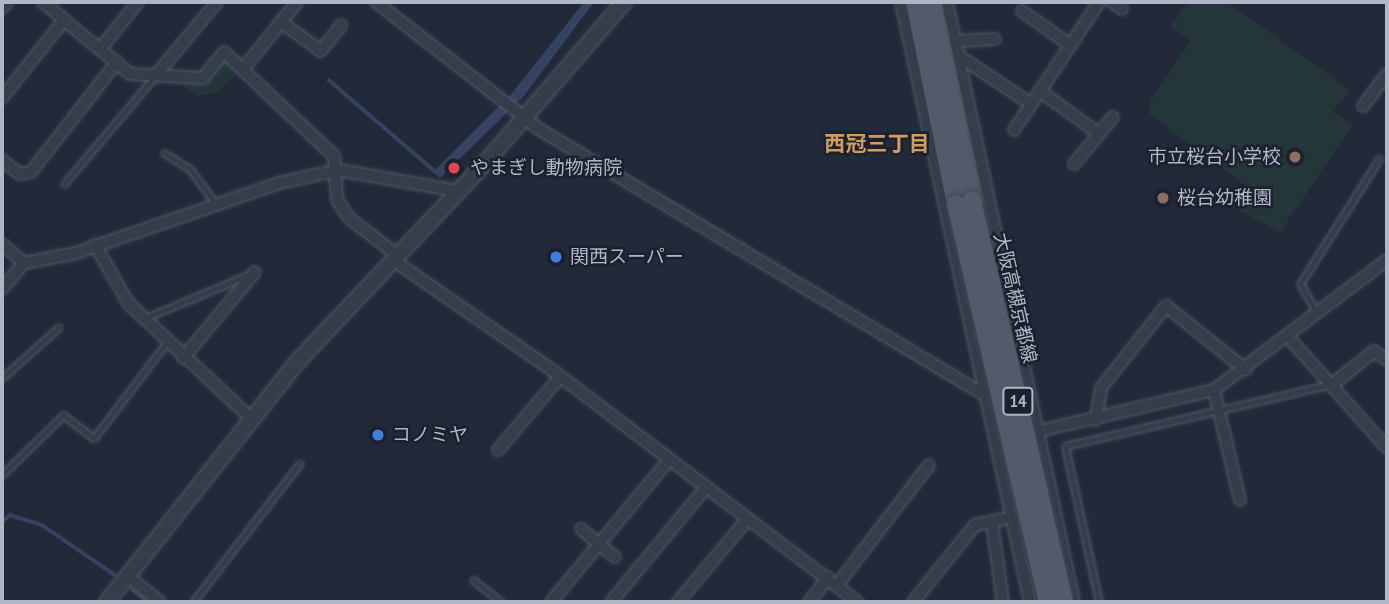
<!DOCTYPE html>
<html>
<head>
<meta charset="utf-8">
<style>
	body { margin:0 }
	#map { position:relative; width:1389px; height:604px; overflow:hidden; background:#222939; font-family:"PT Sans Narrow","Noto Sans JP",sans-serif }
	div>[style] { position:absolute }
	.green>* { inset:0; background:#24363a }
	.water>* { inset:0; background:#354361 }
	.stream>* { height:3.5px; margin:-1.75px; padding:0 1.75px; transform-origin:1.75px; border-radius:1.75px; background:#354361 }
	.roads { filter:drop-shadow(0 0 2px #505664) drop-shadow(0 0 2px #505664) }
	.service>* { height:5px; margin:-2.5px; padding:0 2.5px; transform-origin:2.5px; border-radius:2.5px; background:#353c4a }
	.minor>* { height:10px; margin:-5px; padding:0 5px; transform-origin:5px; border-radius:5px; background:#353c4a }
	.tertiary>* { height:14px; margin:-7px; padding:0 7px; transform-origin:7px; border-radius:7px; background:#353c4a }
	.primary>* { height:18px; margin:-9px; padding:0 9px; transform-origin:9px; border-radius:9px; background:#535b6a }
	.bridges { filter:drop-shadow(0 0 2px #3f4553) drop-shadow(0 0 2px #3f4553) }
	.primary-bridge>* { height:18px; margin:-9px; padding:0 9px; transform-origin:9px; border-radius:9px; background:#535b6a }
	.dots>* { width:19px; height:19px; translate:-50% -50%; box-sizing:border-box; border:4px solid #1b212e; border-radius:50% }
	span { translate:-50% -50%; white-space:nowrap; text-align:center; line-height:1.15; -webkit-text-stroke:5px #1b212e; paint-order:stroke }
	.shield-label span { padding:2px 5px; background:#1b212e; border:2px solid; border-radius:5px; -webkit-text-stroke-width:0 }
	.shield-label { font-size:18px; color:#b0b6c6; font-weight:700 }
	.poi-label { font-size:19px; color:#b0b6c6 }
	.right { translate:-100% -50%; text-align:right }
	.left { translate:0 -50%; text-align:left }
	.street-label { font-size:19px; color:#b0b6c6 }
	.neighbourhood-label { font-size:21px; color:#d29c5f; font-weight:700 }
	.frame { position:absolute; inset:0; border:4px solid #b0b6c6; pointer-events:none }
</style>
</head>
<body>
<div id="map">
	<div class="green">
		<i style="clip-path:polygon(1189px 2px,1227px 2px,1350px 90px,1333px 112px,1353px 125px,1280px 232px,1229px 205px,1245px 185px,1149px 114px,1150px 101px,1190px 41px,1170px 26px)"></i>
		<i style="clip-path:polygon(225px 58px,240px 70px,218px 92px,197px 96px,181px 83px,208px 80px)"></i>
	</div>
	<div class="water">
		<i style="clip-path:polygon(584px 2px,594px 2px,524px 96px,440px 178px,433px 172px,513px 92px)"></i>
	</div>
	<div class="stream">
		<i style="left:329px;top:80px;width:141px;rotate:40.7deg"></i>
		<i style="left:2px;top:522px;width:11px;rotate:-41deg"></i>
		<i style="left:10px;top:515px;width:34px;rotate:17deg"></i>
		<i style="left:42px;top:525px;width:88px;rotate:34.4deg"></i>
		<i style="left:133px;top:590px;width:19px;rotate:39deg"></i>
	</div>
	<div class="roads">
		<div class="service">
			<i style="left:164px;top:153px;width:31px;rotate:32deg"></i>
			<i style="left:190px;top:169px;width:46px;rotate:53.9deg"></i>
			<i style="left:64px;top:184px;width:140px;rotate:-49.9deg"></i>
			<i style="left:1317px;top:313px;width:34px;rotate:-120deg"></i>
			<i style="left:1300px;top:284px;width:148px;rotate:-57.7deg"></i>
			<i style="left:143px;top:319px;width:116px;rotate:-22.8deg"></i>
			<i style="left:2px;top:378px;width:76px;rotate:-41.8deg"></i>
			<i style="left:2px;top:475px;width:86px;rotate:-44.5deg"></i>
			<i style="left:63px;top:415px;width:39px;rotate:37deg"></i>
			<i style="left:94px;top:438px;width:119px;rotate:-52.8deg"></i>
			<i style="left:473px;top:580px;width:36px;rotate:38deg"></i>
			<i style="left:193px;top:602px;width:175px;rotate:-52.4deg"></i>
			<i style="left:1099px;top:602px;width:160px;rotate:-102.3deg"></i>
			<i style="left:1065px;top:446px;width:273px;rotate:-13.1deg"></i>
		</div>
		<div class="minor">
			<i style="left:43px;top:2px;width:30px;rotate:40deg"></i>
			<i style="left:376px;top:2px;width:207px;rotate:37.9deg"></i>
			<i style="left:539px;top:129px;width:540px;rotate:30.84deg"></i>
			<i style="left:901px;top:2px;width:614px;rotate:77.87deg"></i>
			<i style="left:947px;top:2px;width:613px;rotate:78.05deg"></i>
			<i style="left:1112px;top:2px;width:12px;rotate:35deg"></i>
			<i style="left:2px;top:8px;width:8px;rotate:-50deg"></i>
			<i style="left:1022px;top:11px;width:59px;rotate:35.3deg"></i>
			<i style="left:281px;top:22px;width:49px;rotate:35.9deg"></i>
			<i style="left:321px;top:51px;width:33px;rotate:-52deg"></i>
			<i style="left:956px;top:41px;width:39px;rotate:-3deg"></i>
			<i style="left:101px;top:48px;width:59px;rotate:-51.2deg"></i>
			<i style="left:959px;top:56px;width:87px;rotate:33.7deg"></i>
			<i style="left:244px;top:68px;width:85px;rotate:-51.2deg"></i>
			<i style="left:156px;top:75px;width:95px;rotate:-50.1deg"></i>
			<i style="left:1040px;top:91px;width:72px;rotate:35.9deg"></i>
			<i style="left:2px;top:98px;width:100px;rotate:-51.5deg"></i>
			<i style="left:64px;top:20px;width:85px;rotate:39.3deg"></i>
			<i style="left:130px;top:74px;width:73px;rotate:3.1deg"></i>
			<i style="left:203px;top:78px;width:33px;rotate:-51deg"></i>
			<i style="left:224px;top:52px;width:151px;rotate:43.4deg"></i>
			<i style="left:334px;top:156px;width:43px;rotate:86deg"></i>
			<i style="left:337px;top:199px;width:22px;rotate:58deg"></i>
			<i style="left:349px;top:218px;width:61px;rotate:37.6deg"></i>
			<i style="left:1363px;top:106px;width:40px;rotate:-53deg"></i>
			<i style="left:1014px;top:130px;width:154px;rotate:-56.4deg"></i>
			<i style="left:2px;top:160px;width:22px;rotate:39deg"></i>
			<i style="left:19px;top:174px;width:12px;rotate:-9deg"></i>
			<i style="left:31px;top:172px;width:140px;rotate:-52deg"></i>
			<i style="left:1074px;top:164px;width:61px;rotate:-50.3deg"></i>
			<i style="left:2px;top:244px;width:29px;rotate:41deg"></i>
			<i style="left:95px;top:245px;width:68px;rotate:60deg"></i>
			<i style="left:129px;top:304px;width:168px;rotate:43.1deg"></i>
			<i style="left:393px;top:260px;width:193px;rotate:34.7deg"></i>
			<i style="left:552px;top:370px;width:384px;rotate:37.2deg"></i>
			<i style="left:2px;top:289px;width:34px;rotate:-50deg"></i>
			<i style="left:24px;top:263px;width:53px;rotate:-10.9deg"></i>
			<i style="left:76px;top:253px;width:215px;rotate:-19deg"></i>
			<i style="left:279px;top:183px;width:61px;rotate:-12.2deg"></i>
			<i style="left:339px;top:170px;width:120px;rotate:10.1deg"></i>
			<i style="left:1290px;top:339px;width:146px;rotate:48.3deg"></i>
			<i style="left:183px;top:358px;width:112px;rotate:-50.1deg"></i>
			<i style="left:1333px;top:384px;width:53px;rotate:-38.8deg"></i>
			<i style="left:1374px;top:351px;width:16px;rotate:35deg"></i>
			<i style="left:1214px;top:390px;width:113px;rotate:76.7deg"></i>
			<i style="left:1022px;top:419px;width:21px;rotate:35deg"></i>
			<i style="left:1039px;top:431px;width:180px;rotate:-13.2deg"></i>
			<i style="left:1214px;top:390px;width:216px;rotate:-36.9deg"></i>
			<i style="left:1096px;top:420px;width:32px;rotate:-81deg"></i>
			<i style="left:1101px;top:388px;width:105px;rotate:-51.6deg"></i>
			<i style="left:1166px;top:306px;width:102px;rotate:38.7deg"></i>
			<i style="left:498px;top:450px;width:94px;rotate:-49.7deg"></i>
			<i style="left:992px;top:522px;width:81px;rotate:82.2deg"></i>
			<i style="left:581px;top:529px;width:44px;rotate:39.5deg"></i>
			<i style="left:128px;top:576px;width:41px;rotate:39.1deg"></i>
			<i style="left:837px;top:585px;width:151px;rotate:-52.5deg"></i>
			<i style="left:551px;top:602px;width:185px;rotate:-50.3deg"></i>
			<i style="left:611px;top:602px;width:146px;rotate:-50.3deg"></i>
			<i style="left:678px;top:602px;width:106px;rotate:-50deg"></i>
			<i style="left:809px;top:602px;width:31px;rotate:-52deg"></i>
			<i style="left:913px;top:602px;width:99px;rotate:-51.2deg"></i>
			<i style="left:975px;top:525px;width:38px;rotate:-12deg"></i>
		</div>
		<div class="tertiary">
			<i style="left:107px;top:602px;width:309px;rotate:-51.6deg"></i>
			<i style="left:299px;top:360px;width:272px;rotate:-46.6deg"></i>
			<i style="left:486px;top:162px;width:211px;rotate:-49.2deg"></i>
		</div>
		<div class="primary">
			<i style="left:915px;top:2px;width:206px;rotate:78.5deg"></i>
			<i style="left:931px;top:2px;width:202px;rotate:78.3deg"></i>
		</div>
	</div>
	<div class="bridges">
		<div class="primary-bridge">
			<i style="left:972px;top:200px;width:412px;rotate:77.1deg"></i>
			<i style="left:956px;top:204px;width:408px;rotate:77deg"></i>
		</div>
	</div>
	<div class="dots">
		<i style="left:1295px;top:157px;background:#8d6e63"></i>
		<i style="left:454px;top:168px;background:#e0444e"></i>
		<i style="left:1163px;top:198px;background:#8d6e63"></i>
		<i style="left:556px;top:257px;background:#3f7fe0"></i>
		<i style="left:378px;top:435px;background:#3f7fe0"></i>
	</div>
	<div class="shield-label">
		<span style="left:1018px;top:401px">14</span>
	</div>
	<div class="poi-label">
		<span class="right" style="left:1281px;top:157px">市立桜台小学校</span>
		<span class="left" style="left:470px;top:168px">やまぎし動物病院</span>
		<span class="left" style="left:1177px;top:198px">桜台幼稚園</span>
		<span class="left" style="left:570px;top:257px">関西スーパー</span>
		<span class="left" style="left:392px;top:435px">コノミヤ</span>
	</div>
	<div class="street-label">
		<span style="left:1015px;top:298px;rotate:77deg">大阪高槻京都線</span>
	</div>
	<div class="neighbourhood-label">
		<span style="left:877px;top:144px">西冠三丁目</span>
	</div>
	<div class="frame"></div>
</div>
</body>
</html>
